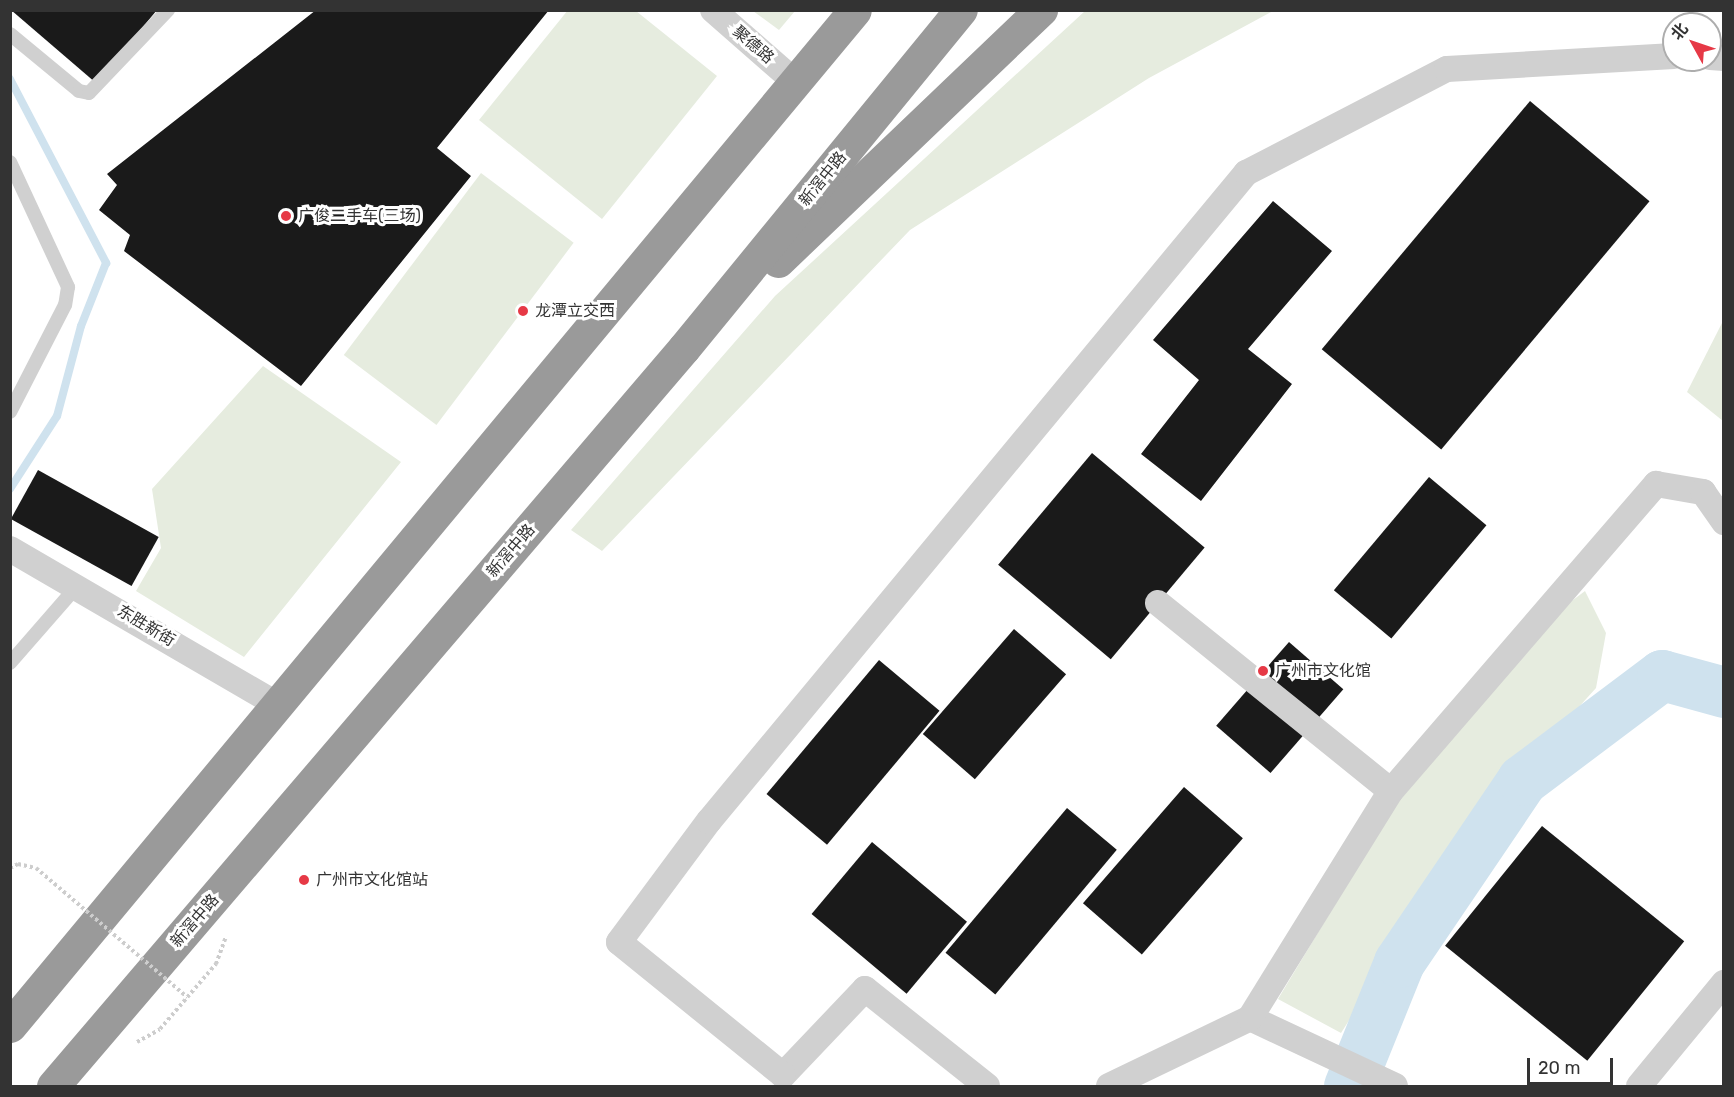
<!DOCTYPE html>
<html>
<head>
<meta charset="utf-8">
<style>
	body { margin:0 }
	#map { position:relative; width:1734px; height:1097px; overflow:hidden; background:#fff; font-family:Rubik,"Noto Sans SC",sans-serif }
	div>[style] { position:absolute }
	.green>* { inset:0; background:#e6ecdf; transform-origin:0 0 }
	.stream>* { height:8px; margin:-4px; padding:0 4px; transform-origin:4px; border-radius:4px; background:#cfe2ee }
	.river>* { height:51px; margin:-25.5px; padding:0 25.5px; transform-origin:25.5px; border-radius:25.5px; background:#cfe2ee }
	.building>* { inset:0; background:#1a1a1a; transform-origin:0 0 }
	.path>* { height:4px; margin-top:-2px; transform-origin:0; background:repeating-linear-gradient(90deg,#cdcdcd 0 3px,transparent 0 6px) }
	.lane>* { height:14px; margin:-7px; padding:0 7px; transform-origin:7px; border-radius:7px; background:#d0d0d0 }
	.street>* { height:26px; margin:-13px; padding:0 13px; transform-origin:13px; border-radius:13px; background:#d0d0d0 }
	.highway>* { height:33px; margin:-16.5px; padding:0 16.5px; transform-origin:16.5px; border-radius:16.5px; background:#9a9a9a }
	.path-bridge>* { height:4px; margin-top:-2px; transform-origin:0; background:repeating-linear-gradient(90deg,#cdcdcd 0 3px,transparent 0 6px) }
	.dots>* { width:16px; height:16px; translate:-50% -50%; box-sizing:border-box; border:3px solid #fff; border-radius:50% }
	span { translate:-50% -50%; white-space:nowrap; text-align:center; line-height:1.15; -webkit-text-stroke:6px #fff; paint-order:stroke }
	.street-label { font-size:16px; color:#333 }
	.poi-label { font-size:16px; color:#333 }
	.left { translate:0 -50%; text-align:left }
	.frame { position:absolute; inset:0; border:12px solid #333; pointer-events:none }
	.north { position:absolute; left:1662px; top:12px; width:60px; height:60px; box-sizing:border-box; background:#fff; border:2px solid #adadad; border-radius:50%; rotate:310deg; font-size:16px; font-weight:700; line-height:24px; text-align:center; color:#333 }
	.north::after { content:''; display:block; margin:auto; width:21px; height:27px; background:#e63946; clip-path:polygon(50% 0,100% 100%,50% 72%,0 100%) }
	.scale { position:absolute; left:1527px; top:1058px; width:86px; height:27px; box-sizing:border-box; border:3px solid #333; border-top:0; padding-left:8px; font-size:18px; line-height:21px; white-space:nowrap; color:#333; -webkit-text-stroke:4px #fff; paint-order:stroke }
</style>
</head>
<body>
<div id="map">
	<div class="green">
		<i style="clip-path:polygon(568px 10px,636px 11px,717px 76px,602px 219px,479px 120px)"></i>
		<i style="clip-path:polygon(753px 11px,795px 11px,779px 30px)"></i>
		<i style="clip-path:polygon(1085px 11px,1273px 11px,1149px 78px,910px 230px,602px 551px,571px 530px,775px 296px)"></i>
		<i style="left:481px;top:173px;width:116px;height:228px;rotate:37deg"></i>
		<i style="clip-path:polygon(1723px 321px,1724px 421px,1723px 421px,1687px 392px)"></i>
		<i style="clip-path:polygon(263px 366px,401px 462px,244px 657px,136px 591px,161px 548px,152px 489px)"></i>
		<i style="clip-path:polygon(1585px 591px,1606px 633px,1596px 688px,1475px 822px,1341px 1033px,1278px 999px,1393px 808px,1565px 606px)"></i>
	</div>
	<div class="stream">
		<i style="left:10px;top:79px;width:208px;rotate:62.4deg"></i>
		<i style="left:106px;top:263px;width:68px;rotate:111.6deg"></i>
		<i style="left:81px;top:326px;width:93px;rotate:104.9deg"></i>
		<i style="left:57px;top:416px;width:87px;rotate:122.8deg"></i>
	</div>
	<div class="river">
		<i style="left:1349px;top:1086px;width:134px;rotate:-68deg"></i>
		<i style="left:1399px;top:962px;width:220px;rotate:-55.9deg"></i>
		<i style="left:1522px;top:780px;width:175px;rotate:-36.9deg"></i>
		<i style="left:1662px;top:675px;width:64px;rotate:15.3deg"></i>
	</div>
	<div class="building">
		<i style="clip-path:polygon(11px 10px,157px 10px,96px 83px)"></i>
		<i style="clip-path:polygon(316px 10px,549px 10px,437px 148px,471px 176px,301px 386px,124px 251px,130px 235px,99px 210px,117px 185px,107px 174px)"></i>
		<i style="left:1530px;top:101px;width:156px;height:324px;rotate:40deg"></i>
		<i style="clip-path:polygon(1273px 201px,1332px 251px,1248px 349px,1292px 384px,1201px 501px,1141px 454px,1199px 380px,1153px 340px)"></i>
		<i style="left:1092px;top:453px;width:147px;height:146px;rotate:40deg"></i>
		<i style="left:38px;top:470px;width:138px;height:56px;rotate:29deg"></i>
		<i style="left:1429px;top:477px;width:75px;height:148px;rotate:40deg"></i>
		<i style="left:1014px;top:629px;width:69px;height:139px;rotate:41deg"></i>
		<i style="left:1289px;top:642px;width:72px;height:111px;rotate:41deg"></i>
		<i style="left:879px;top:660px;width:79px;height:175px;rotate:40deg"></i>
		<i style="left:1184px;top:787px;width:78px;height:154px;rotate:41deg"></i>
		<i style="left:1067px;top:808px;width:65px;height:189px;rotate:40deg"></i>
		<i style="left:1542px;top:826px;width:183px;height:154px;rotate:39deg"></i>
		<i style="left:872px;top:842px;width:124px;height:94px;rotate:40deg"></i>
	</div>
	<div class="path">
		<i style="left:10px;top:868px;width:9px;rotate:-27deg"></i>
		<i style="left:18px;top:864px;width:18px;rotate:13deg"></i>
		<i style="left:137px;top:1042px;width:26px;rotate:-29deg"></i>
		<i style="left:160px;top:1029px;width:86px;rotate:-49.3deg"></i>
		<i style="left:216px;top:964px;width:29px;rotate:-70deg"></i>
	</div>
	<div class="lane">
		<i style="left:10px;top:34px;width:89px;rotate:39.6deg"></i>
		<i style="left:79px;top:91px;width:10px;rotate:11deg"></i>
		<i style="left:89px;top:93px;width:115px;rotate:-46.4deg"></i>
		<i style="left:10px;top:162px;width:138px;rotate:65.1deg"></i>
		<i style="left:68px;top:287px;width:18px;rotate:99deg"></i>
		<i style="left:65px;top:305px;width:120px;rotate:117.2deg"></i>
		<i style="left:10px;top:663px;width:103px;rotate:-48.9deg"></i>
	</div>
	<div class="street">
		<i style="left:713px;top:10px;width:106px;rotate:41.2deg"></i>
		<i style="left:1710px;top:57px;width:14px;rotate:4deg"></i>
		<i style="left:10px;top:549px;width:312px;rotate:30.2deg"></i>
		<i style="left:1158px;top:603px;width:299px;rotate:38.9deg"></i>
		<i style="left:1250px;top:1018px;width:160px;rotate:25.1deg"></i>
		<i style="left:987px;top:1086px;width:156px;rotate:-141.5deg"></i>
		<i style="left:865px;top:989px;width:119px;rotate:133.6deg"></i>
		<i style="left:783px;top:1075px;width:211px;rotate:-141deg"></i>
		<i style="left:619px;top:942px;width:151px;rotate:-53.4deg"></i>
		<i style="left:709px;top:821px;width:842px;rotate:-50.35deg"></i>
		<i style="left:1246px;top:173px;width:226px;rotate:-27.4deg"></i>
		<i style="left:1447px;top:69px;width:227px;rotate:-3.3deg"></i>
		<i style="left:1109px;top:1086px;width:157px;rotate:-25.7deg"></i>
		<i style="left:1250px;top:1018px;width:267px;rotate:-58.2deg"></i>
		<i style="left:1391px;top:791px;width:406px;rotate:-49.2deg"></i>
		<i style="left:1656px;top:484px;width:48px;rotate:9.7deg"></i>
		<i style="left:1703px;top:492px;width:37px;rotate:55deg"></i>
		<i style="left:1639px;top:1086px;width:134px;rotate:-50.5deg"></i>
	</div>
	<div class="highway">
		<i style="left:778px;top:261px;width:364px;rotate:-43.7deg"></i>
		<i style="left:10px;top:1026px;width:1321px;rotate:-50.25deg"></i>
		<i style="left:53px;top:1086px;width:971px;rotate:-49.47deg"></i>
		<i style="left:684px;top:348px;width:437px;rotate:-50.7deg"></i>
	</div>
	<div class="path-bridge">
		<i style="left:36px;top:868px;width:199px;rotate:40.5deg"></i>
	</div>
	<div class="dots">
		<i style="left:286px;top:216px;background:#e63946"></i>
		<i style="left:523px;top:311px;background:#e63946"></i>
		<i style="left:1263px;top:671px;background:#e63946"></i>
		<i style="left:304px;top:880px;background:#e63946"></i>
	</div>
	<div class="street-label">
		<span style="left:753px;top:45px;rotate:41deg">聚德路</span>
		<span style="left:823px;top:179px;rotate:-51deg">新滘中路</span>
		<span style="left:511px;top:551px;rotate:-49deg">新滘中路</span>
		<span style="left:146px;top:626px;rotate:31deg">东胜新街</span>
		<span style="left:195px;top:921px;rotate:-49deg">新滘中路</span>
	</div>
	<div class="poi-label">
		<span class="left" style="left:298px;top:216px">广俊二手车(三场)</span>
		<span class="left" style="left:535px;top:311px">龙潭立交西</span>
		<span class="left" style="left:1275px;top:671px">广州市文化馆</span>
		<span class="left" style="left:316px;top:880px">广州市文化馆站</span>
	</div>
	<div class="frame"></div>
	<div class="north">北</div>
	<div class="scale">20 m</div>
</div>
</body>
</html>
